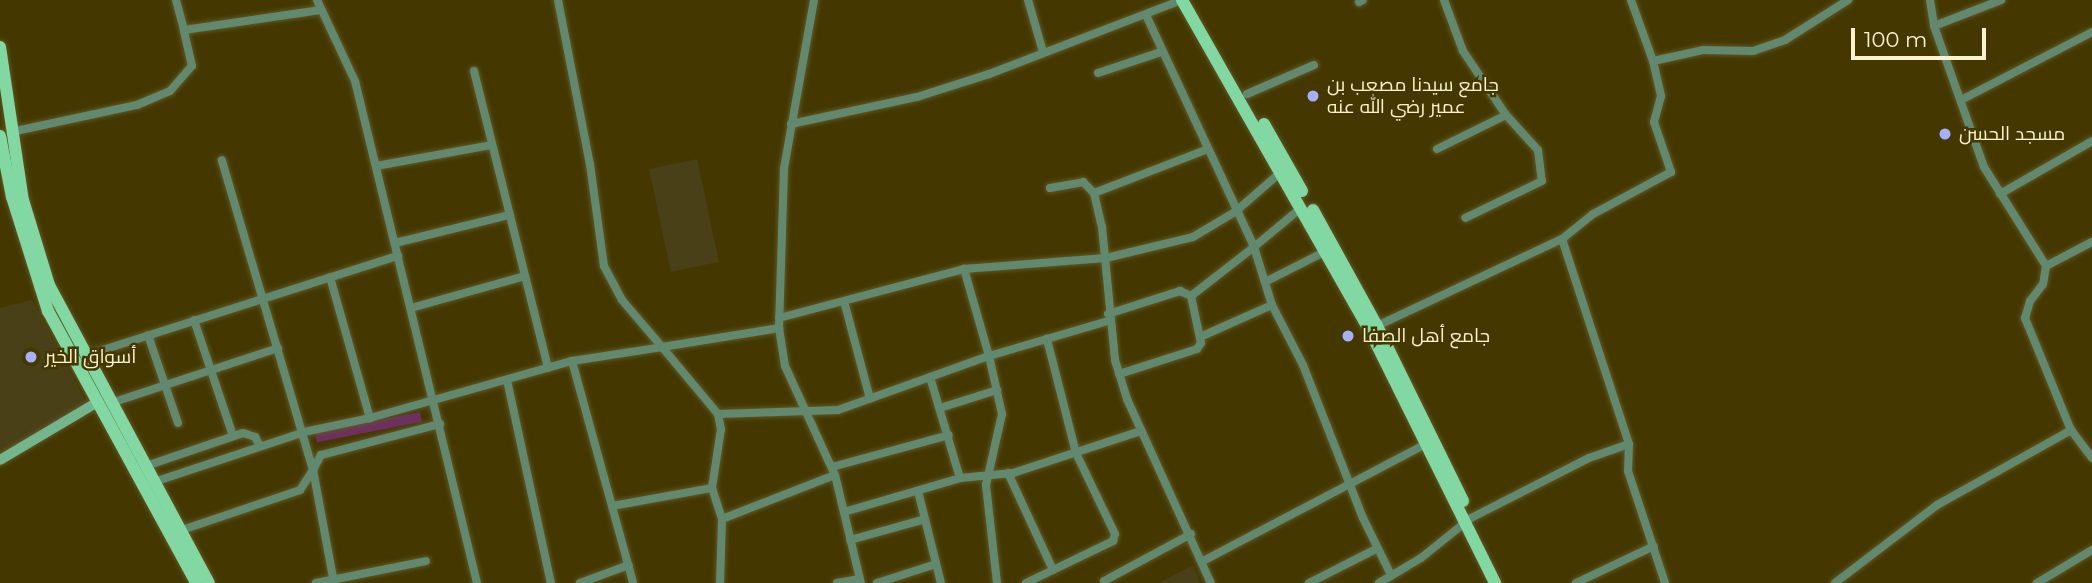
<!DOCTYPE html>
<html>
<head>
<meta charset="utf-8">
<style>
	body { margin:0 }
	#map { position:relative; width:2092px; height:583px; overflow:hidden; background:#443800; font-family:Montserrat,Cairo,sans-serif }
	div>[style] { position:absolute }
	.built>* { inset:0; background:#4a4017; transform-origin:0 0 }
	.green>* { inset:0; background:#6f2f61; transform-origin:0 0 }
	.roads { filter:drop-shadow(0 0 2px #615621) drop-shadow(0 0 2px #615621) }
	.street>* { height:8px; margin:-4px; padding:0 4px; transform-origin:4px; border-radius:4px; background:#60896f }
	.secondary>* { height:10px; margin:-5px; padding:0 5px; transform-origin:5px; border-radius:5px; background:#73b58d }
	.primary>* { height:12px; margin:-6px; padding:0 6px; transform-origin:6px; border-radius:6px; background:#81d8a3 }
	.dots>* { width:19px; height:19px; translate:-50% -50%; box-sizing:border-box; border:4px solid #443800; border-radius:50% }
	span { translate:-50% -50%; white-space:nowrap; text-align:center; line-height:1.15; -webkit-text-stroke:5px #443800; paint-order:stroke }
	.poi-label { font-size:19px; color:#faf2d0 }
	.left { translate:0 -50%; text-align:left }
	.scale { position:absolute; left:1851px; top:28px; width:135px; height:32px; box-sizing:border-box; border:4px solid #faf2d0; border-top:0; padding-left:9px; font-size:21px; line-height:24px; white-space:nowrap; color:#faf2d0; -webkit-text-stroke:5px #443800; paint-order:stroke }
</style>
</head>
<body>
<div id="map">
	<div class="built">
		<i style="left:697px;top:159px;width:105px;height:49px;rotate:78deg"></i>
		<i style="clip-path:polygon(32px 300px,88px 406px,0 458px,0 308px)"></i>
		<i style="clip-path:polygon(1193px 565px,1200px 583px,1159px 583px)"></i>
	</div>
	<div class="green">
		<i style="left:420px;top:412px;width:10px;height:107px;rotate:79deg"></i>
	</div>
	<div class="roads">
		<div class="street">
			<i style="left:176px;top:0;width:31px;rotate:75deg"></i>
			<i style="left:184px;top:30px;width:138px;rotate:-8.3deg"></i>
			<i style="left:317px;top:0;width:89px;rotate:64.9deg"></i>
			<i style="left:355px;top:81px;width:517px;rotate:76.34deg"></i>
			<i style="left:558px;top:0;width:167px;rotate:79deg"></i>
			<i style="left:590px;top:164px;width:103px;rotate:82.2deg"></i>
			<i style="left:604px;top:266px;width:38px;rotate:62deg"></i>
			<i style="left:622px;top:300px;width:62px;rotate:49.6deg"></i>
			<i style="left:662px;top:347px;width:119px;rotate:-9.2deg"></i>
			<i style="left:814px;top:0;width:172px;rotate:100.1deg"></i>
			<i style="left:784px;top:169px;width:159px;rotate:91.8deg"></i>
			<i style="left:779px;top:328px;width:38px;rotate:81deg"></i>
			<i style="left:785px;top:366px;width:120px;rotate:65.4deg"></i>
			<i style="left:835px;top:475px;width:111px;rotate:76.5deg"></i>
			<i style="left:1028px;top:0;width:54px;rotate:73.9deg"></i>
			<i style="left:1444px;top:0;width:54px;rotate:69.6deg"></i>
			<i style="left:1463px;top:51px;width:77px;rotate:56.1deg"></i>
			<i style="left:1506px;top:115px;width:47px;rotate:47.6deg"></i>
			<i style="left:1538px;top:150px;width:31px;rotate:83deg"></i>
			<i style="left:1542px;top:181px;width:85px;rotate:154.3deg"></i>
			<i style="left:1631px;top:0;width:65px;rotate:70.2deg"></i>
			<i style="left:1653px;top:61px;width:36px;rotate:77deg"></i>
			<i style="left:1661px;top:96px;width:27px;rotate:105deg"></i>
			<i style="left:1654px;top:122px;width:53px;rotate:71.2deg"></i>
			<i style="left:1671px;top:172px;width:89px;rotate:151.7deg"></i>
			<i style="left:1593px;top:214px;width:40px;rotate:141deg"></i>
			<i style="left:1562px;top:239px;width:216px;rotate:71.9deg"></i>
			<i style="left:1629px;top:444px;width:27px;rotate:92deg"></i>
			<i style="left:1628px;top:471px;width:118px;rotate:71.7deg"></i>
			<i style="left:1930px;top:0;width:26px;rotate:81deg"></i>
			<i style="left:1934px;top:26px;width:150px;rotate:70.5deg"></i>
			<i style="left:1984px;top:167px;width:117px;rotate:57.9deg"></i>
			<i style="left:2046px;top:266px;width:18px;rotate:99deg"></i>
			<i style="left:2043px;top:284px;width:21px;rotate:127deg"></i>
			<i style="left:2030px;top:301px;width:18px;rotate:106deg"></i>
			<i style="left:2025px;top:318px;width:121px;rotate:67.7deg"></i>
			<i style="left:2071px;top:430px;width:35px;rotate:53deg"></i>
			<i style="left:1359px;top:2px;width:4px;rotate:-27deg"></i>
			<i style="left:1146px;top:15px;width:256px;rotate:65deg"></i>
			<i style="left:1254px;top:247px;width:62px;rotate:-39.8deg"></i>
			<i style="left:1934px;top:26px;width:72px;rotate:-21.2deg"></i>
			<i style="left:1653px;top:61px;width:51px;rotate:-12.4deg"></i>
			<i style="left:1703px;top:50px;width:50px;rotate:1.1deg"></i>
			<i style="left:1753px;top:51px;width:34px;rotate:-19deg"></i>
			<i style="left:1785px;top:40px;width:75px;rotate:-32.4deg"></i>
			<i style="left:474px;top:71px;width:306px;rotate:76deg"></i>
			<i style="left:1098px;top:73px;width:66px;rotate:-18.4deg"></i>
			<i style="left:1247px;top:94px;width:73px;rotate:-23.4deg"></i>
			<i style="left:1963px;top:99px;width:145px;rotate:-27.4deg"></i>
			<i style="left:791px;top:124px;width:129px;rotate:-12.1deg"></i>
			<i style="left:917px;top:97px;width:76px;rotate:-17.7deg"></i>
			<i style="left:989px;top:74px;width:207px;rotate:-21deg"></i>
			<i style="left:11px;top:132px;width:129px;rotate:-12.1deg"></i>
			<i style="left:137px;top:105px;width:36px;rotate:-23deg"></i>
			<i style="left:170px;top:91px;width:33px;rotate:-49deg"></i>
			<i style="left:192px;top:66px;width:37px;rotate:-103deg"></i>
			<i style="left:1437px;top:149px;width:77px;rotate:-26.2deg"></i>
			<i style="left:376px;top:166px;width:118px;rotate:-10.3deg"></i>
			<i style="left:1050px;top:188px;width:34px;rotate:-10deg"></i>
			<i style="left:1083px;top:182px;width:16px;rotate:45deg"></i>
			<i style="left:1094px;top:193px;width:35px;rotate:77deg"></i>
			<i style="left:1102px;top:227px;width:134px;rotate:84.4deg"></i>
			<i style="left:1115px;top:360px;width:41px;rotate:72.9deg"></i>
			<i style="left:1127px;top:399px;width:202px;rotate:65.5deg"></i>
			<i style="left:1094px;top:193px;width:122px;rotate:-21.1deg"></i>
			<i style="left:2000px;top:194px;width:106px;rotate:-29.9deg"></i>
			<i style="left:395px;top:243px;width:117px;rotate:-13.8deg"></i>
			<i style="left:2046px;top:266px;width:52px;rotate:-27.6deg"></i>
			<i style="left:330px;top:277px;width:147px;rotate:74.2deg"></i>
			<i style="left:1265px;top:282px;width:68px;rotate:-26.9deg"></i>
			<i style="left:1191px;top:296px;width:80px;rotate:-37.9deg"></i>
			<i style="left:1254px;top:247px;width:61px;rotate:72.8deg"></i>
			<i style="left:1272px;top:305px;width:68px;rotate:62.7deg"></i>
			<i style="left:1303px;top:365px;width:164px;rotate:68.6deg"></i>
			<i style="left:1363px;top:518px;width:64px;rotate:63.8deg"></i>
			<i style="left:844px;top:301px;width:101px;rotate:75.1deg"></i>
			<i style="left:411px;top:308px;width:118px;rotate:-15.7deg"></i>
			<i style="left:1108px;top:314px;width:76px;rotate:-17.7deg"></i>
			<i style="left:1180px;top:291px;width:12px;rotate:24deg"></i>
			<i style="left:1191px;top:296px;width:48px;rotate:78deg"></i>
			<i style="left:1201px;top:343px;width:7px;rotate:124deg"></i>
			<i style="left:1197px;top:349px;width:82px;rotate:162.2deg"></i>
			<i style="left:779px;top:318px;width:191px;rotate:-14.8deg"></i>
			<i style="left:964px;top:269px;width:142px;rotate:-4.4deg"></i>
			<i style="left:1106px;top:258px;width:89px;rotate:-13.6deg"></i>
			<i style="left:1193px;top:237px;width:49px;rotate:-30.8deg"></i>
			<i style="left:1235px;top:212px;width:61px;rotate:-41deg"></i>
			<i style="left:194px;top:320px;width:122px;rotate:71.4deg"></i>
			<i style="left:1377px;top:326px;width:204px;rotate:-25.2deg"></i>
			<i style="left:148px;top:335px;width:93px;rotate:71.2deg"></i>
			<i style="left:1200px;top:337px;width:79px;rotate:-24deg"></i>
			<i style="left:84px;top:356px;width:330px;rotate:-17.7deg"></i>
			<i style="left:572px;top:361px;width:230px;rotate:74.6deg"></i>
			<i style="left:930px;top:377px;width:105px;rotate:73.5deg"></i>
			<i style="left:507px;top:380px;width:208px;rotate:77.8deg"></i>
			<i style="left:111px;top:403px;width:176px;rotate:-18.2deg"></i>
			<i style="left:940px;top:408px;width:60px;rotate:-17.5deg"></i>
			<i style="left:718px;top:414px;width:15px;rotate:79deg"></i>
			<i style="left:721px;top:429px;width:60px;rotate:98.7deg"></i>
			<i style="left:712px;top:488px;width:33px;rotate:72deg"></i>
			<i style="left:146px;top:466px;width:102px;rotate:-18.8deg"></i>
			<i style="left:243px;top:433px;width:13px;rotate:18deg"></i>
			<i style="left:255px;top:437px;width:10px;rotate:61deg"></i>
			<i style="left:832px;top:467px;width:121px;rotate:-15.3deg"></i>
			<i style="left:1008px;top:473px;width:107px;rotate:65.1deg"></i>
			<i style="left:151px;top:483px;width:161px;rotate:-18.4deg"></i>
			<i style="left:304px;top:432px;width:67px;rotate:-12deg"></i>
			<i style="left:370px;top:418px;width:210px;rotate:-15.8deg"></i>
			<i style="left:572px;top:361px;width:91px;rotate:-8.8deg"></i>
			<i style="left:662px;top:347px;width:87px;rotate:50.1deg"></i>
			<i style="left:718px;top:414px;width:120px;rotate:-1.9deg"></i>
			<i style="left:838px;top:410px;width:160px;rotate:-19.7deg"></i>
			<i style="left:989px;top:356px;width:91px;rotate:-106deg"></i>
			<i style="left:918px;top:491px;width:95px;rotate:76deg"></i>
			<i style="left:612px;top:506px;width:102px;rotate:-10.2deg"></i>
			<i style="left:844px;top:512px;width:121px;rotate:-16.3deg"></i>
			<i style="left:960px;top:478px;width:53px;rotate:-5.4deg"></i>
			<i style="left:1013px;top:473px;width:135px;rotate:-18.2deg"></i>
			<i style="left:179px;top:531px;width:128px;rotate:-18.7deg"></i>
			<i style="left:300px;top:490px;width:24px;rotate:-57deg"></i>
			<i style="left:313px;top:470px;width:323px;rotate:-106.4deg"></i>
			<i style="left:850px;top:540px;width:78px;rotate:-15.6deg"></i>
			<i style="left:1203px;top:561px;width:256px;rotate:-27.7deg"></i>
			<i style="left:1104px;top:581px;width:99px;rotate:-28.4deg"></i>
			<i style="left:316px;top:583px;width:112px;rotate:-11.3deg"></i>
			<i style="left:334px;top:583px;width:115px;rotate:-100.5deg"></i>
			<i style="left:313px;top:470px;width:17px;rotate:-62deg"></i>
			<i style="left:321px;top:455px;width:123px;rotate:-14.6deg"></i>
			<i style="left:580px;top:583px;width:52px;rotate:-20.2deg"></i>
			<i style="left:720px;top:583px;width:64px;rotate:-88.2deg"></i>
			<i style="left:722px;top:519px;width:121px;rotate:-21.3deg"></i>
			<i style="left:837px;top:583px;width:22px;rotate:-10deg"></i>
			<i style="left:877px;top:583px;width:62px;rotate:-17.9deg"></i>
			<i style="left:997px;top:583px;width:99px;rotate:-96.4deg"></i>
			<i style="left:986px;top:485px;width:73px;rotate:-77.3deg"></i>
			<i style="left:1002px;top:414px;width:59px;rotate:-102.6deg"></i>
			<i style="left:989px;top:356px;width:124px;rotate:-16.4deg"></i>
			<i style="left:1026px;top:583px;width:97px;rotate:-25.8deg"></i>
			<i style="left:1113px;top:541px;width:7px;rotate:-74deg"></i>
			<i style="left:1115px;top:534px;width:90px;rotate:-115.7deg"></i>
			<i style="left:1076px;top:453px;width:118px;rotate:-104.3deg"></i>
			<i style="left:1309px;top:583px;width:75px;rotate:-26.9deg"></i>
			<i style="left:1379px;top:583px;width:49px;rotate:-30.8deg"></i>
			<i style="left:1421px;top:558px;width:64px;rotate:-38.7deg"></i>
			<i style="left:1471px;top:518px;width:132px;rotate:-27deg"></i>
			<i style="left:1589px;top:458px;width:42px;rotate:-19.3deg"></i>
			<i style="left:1576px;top:583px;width:86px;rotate:-25.4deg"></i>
			<i style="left:1835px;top:583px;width:128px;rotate:-37.4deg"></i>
			<i style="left:1937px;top:505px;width:154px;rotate:-29.2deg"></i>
			<i style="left:2037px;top:583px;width:64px;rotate:-31deg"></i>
		</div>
		<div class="secondary">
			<i style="left:0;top:460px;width:112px;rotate:-30.7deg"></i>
		</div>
		<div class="primary">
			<i style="left:1182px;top:0;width:378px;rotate:60.4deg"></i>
			<i style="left:1369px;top:329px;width:284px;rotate:63.6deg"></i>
			<i style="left:0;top:47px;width:155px;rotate:81.5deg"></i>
			<i style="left:23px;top:200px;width:89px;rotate:73deg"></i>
			<i style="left:49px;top:285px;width:338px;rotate:61.8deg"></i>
			<i style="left:1264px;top:124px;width:77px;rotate:60.4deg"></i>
			<i style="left:0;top:136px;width:62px;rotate:78.9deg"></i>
			<i style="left:12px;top:197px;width:120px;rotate:72.5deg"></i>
			<i style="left:48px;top:311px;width:310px;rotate:61.4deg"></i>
			<i style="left:1313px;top:210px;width:132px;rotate:61.1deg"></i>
			<i style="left:1377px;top:326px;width:195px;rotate:63.8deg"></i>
		</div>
	</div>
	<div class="dots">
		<i style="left:1313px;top:96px;background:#a5b1fc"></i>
		<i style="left:1945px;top:134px;background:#a5b1fc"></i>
		<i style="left:1348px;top:336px;background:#a5b1fc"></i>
		<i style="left:31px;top:357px;background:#a5b1fc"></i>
	</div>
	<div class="poi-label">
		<span class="left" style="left:1327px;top:96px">جامع سيدنا مصعب بن<br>عمير رضي الله عنه</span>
		<span class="left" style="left:1959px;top:134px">مسجد الحسن</span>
		<span class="left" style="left:1362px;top:336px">جامع أهل الصفا</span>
		<span class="left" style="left:45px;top:357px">أسواق الخير</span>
	</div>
	<div class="scale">100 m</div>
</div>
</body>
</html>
